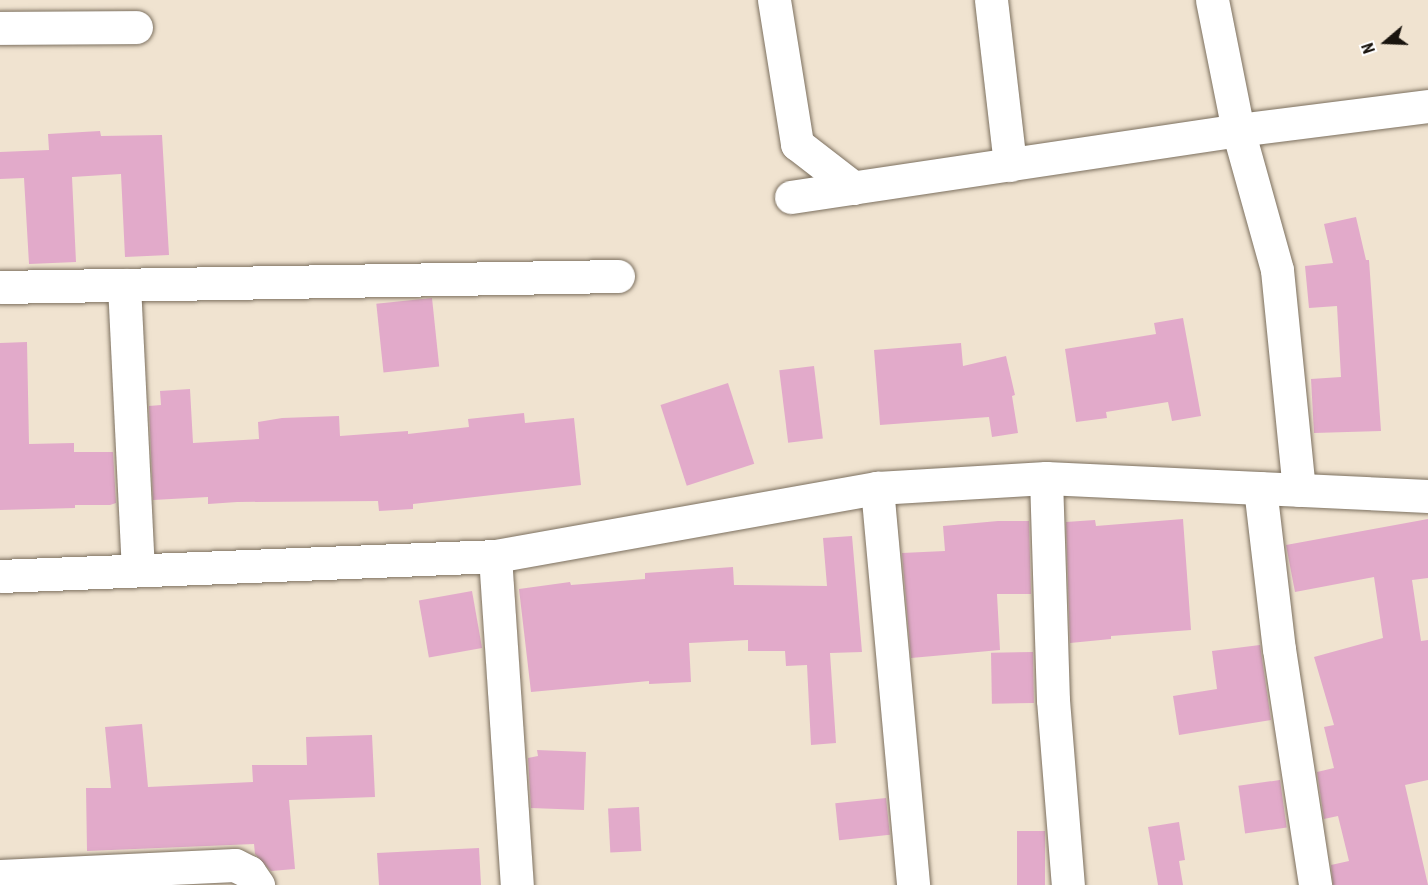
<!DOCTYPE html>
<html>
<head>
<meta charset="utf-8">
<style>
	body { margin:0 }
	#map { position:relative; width:1428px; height:885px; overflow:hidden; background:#f0e3d0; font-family:"Roboto Condensed",sans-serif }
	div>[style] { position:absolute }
	.building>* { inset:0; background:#e2aaca; transform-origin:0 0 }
	.roads { filter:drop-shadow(0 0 2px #7c705f) drop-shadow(0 0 2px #7c705f) }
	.minor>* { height:33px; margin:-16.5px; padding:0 16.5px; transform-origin:16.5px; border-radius:16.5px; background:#fff }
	span { translate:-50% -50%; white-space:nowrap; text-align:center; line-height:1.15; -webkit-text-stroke:6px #fff; paint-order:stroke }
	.north { position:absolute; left:1356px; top:12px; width:60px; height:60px; -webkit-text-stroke:4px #fff; paint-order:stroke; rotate:251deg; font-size:16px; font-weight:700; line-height:24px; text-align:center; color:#1a150f }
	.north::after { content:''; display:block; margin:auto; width:21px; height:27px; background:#1a150f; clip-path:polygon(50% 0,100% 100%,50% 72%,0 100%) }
</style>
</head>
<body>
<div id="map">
	<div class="building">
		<i style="clip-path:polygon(100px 131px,101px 136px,162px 135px,169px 255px,125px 257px,121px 174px,72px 177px,76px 262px,29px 264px,24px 178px,0 179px,0 152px,49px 150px,48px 134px)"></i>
		<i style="clip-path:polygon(1356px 217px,1366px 260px,1369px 260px,1381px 431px,1314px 433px,1311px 379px,1341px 377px,1337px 306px,1309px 308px,1305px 266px,1333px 263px,1324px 224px)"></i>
		<i style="left:432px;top:298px;width:69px;height:56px;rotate:84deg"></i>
		<i style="clip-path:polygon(1183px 318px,1201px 416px,1172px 421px,1168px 402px,1106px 412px,1107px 418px,1076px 422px,1065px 349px,1156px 334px,1154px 323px)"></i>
		<i style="clip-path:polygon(27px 342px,29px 444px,74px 443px,74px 452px,113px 452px,116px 503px,110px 505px,75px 505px,75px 508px,0 510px,0 343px)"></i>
		<i style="clip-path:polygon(961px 343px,963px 366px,1006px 356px,1015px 395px,1012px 396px,1018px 433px,992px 437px,989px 417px,880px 425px,874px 350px)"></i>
		<i style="left:814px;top:366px;width:73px;height:35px;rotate:83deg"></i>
		<i style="left:728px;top:383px;width:85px;height:71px;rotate:72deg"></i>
		<i style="clip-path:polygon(190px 389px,193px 443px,259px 439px,258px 422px,282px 418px,339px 416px,340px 436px,408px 431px,408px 434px,469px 427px,468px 419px,524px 413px,525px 423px,574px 418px,581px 485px,413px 504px,413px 509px,379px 511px,378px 501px,237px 502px,208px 504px,208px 497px,153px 500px,149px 406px,161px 405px,160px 391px)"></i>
		<i style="clip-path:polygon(1183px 519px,1191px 630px,1111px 636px,1111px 639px,1070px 643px,1066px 522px,1095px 520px,1096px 526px)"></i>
		<i style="clip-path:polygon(1428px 519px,1428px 578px,1412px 580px,1421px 641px,1428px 640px,1428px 780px,1405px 785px,1428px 885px,1333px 885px,1331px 865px,1349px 861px,1338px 816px,1324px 819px,1317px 772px,1334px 768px,1324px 727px,1334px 725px,1314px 657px,1383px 638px,1374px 577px,1295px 592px,1286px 545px)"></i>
		<i style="clip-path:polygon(998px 521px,1029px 521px,1031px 594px,997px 594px,1000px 650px,911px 658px,902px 553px,945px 551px,943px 526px)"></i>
		<i style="clip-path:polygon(852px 536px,862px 652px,830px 653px,836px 743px,811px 745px,807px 665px,786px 666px,785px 651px,748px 651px,748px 640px,689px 643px,691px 682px,649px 684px,649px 681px,531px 692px,519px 589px,570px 582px,571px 585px,645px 579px,645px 573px,733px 567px,734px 585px,827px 586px,823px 538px)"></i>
		<i style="left:472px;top:591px;width:58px;height:54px;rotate:80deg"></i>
		<i style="clip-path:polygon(1260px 645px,1271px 720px,1179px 735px,1173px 696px,1217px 689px,1212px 651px)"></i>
		<i style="left:1033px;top:652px;width:51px;height:42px;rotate:89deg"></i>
		<i style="clip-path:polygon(142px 724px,148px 787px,253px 782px,252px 765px,307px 765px,306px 737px,372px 735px,375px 797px,289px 800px,295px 869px,271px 871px,255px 854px,254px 844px,87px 851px,86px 788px,111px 788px,105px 727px)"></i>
		<i style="clip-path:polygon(537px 750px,586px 752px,584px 810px,531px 808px,528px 758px,538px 756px)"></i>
		<i style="left:1280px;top:780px;width:48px;height:42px;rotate:82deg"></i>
		<i style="left:886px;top:798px;width:37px;height:51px;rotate:84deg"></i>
		<i style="left:639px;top:807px;width:44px;height:31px;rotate:87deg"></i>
		<i style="clip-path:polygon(1179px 822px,1185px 860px,1179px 861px,1183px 885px,1158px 885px,1148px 827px)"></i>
		<i style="left:1017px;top:831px;width:28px;height:54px"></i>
		<i style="clip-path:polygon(479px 848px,481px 885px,379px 885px,377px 853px)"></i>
	</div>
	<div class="roads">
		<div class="minor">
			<i style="left:774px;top:0;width:146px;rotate:80.9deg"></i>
			<i style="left:797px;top:144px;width:72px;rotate:37.7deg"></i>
			<i style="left:991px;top:0;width:166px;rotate:83.4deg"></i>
			<i style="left:1212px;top:0;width:133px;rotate:78.7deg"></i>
			<i style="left:1238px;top:130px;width:145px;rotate:74.4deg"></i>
			<i style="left:1277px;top:270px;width:221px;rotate:84.3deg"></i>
			<i style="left:0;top:28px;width:136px;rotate:-0.4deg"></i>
			<i style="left:791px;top:197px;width:452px;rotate:-8.5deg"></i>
			<i style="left:1238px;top:130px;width:192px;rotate:-7.2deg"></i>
			<i style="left:124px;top:285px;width:285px;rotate:87.2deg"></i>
			<i style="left:0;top:287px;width:618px;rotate:-1.02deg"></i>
			<i style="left:1046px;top:478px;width:222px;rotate:88.2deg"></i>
			<i style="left:1053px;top:700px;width:186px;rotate:85.4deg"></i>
			<i style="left:877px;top:488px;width:399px;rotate:84.8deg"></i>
			<i style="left:1260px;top:488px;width:162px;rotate:83.3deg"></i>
			<i style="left:1279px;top:649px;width:239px;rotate:81.3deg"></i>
			<i style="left:495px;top:556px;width:330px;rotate:86.2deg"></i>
			<i style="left:0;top:576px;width:495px;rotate:-2.3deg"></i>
			<i style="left:495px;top:556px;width:388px;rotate:-10.1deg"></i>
			<i style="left:877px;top:488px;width:169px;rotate:-3.4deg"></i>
			<i style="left:1046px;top:478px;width:382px;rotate:2.7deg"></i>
			<i style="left:0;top:876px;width:235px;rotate:-2.7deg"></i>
			<i style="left:235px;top:865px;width:16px;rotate:27deg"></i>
			<i style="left:249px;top:872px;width:16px;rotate:55deg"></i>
		</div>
	</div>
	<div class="north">N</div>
</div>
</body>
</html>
